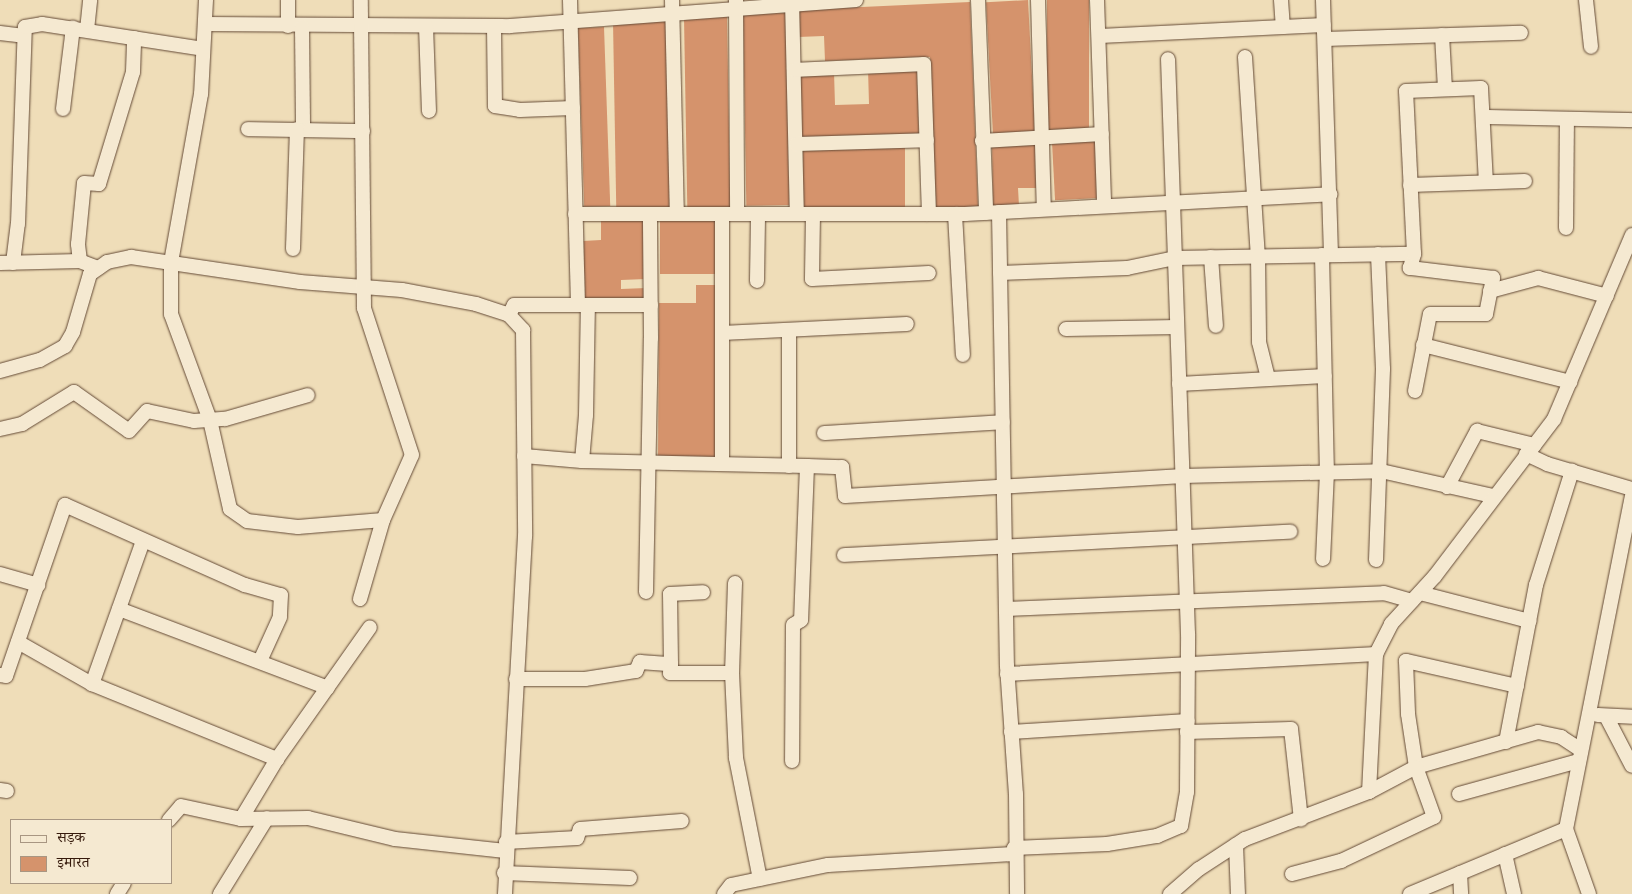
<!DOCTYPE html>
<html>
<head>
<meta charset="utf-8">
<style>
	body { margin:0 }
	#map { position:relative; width:1632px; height:894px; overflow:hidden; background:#efddb8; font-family:"EB Garamond","Noto Serif Devanagari",serif }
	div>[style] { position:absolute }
	.building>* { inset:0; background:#d5936c; transform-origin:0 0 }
	.roads { filter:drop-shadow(0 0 1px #644a36) drop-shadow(0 0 1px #644a36) }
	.minor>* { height:14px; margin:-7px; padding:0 7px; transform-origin:7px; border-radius:7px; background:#f5e9d1 }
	span { translate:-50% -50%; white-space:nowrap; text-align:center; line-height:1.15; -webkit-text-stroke:4.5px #f5e9d1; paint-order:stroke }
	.legend { position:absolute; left:10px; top:819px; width:162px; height:65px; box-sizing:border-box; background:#f5e9d1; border:1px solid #a89682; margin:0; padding:6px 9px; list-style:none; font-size:15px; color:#35190b }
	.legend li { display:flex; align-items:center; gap:10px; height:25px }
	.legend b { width:25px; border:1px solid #a89682 }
</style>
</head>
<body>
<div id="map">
	<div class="building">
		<i style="left:1028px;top:0;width:133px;height:42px;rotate:87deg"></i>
		<i style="left:1047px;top:0;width:42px;height:131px"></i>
		<i style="clip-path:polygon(970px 2px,978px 207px,936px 209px,930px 57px,825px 61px,824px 36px,798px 37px,797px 10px)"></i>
		<i style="left:786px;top:13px;width:192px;height:43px;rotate:89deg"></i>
		<i style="left:727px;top:17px;width:192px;height:43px;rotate:89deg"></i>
		<i style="left:671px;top:21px;width:188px;height:58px;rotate:89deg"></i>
		<i style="left:604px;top:27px;width:179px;height:26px;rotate:88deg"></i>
		<i style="clip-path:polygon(917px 67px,919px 136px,801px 140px,799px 74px,834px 72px,835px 105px,869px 104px,868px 69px)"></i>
		<i style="left:1096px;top:141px;width:57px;height:44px;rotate:87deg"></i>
		<i style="clip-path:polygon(1035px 142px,1036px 188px,1018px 188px,1019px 206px,993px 206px,992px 143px)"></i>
		<i style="left:905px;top:147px;width:61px;height:102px;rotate:90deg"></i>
		<i style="clip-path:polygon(644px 219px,646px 279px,621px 280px,621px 289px,646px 288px,647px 298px,585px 300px,583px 241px,601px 240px,601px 221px)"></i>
		<i style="left:660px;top:220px;width:55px;height:54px"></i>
		<i style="clip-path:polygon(696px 285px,718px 285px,716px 458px,658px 458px,659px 303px,696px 303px)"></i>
	</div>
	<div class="roads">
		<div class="minor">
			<i style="left:206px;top:0;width:94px;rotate:93deg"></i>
			<i style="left:201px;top:94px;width:171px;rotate:100.1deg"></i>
			<i style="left:171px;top:262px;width:52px;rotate:90deg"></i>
			<i style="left:171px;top:314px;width:113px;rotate:69.8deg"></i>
			<i style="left:210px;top:420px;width:91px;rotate:77.3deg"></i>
			<i style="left:230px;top:509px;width:21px;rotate:35deg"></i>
			<i style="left:247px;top:521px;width:51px;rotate:6.7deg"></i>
			<i style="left:298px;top:527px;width:85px;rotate:-4.7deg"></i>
			<i style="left:570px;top:0;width:305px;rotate:88.5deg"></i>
			<i style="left:672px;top:0;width:214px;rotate:88.7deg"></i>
			<i style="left:736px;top:0;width:214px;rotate:89.7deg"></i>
			<i style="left:792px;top:0;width:214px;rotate:88.7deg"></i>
			<i style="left:978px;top:0;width:213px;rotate:87.8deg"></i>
			<i style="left:1038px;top:0;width:209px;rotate:88.4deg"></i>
			<i style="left:1097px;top:0;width:205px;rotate:88deg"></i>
			<i style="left:1281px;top:0;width:27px;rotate:86deg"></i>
			<i style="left:1323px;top:0;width:255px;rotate:88.2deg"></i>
			<i style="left:1586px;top:0;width:47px;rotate:83.9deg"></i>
			<i style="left:205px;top:24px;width:305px;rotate:0.4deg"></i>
			<i style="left:510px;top:26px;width:347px;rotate:-4.3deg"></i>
			<i style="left:288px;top:26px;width:26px;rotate:-90deg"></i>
			<i style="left:426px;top:26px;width:85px;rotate:88deg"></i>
			<i style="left:494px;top:26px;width:80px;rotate:89.3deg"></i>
			<i style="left:495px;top:106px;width:25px;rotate:9deg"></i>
			<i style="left:520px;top:110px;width:53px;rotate:-2.2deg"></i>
			<i style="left:302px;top:27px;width:103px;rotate:89.4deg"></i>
			<i style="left:87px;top:30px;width:30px;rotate:-84deg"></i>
			<i style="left:0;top:33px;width:24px;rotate:7deg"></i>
			<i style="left:1442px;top:35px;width:54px;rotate:86.8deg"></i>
			<i style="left:1100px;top:36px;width:224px;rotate:-2.8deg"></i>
			<i style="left:1325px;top:39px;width:196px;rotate:-1.8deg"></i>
			<i style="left:1245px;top:57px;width:199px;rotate:86.3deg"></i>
			<i style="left:1258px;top:256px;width:86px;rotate:89.3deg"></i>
			<i style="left:1259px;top:342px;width:38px;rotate:76deg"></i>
			<i style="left:794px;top:70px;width:130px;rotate:-2.6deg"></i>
			<i style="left:924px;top:64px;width:150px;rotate:88.1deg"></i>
			<i style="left:63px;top:109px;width:82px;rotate:-83deg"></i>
			<i style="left:1483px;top:117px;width:149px;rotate:1.2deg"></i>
			<i style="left:248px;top:129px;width:115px;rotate:1deg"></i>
			<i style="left:982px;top:141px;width:120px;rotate:-3.3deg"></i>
			<i style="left:796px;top:144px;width:131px;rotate:-1.7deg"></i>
			<i style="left:1410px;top:185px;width:115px;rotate:-2deg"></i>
			<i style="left:999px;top:212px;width:454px;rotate:89deg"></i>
			<i style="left:1007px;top:666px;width:128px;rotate:86deg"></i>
			<i style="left:1016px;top:794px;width:100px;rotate:89.4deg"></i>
			<i style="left:575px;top:214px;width:390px"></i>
			<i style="left:965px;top:214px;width:366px;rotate:-3.1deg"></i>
			<i style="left:722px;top:214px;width:250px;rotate:90deg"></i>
			<i style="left:813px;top:214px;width:65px;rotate:90.9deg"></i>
			<i style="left:812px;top:279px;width:117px;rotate:-2.9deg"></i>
			<i style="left:955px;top:214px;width:141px;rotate:86.8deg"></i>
			<i style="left:1566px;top:228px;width:109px;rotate:-89.5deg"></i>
			<i style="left:293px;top:249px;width:120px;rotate:-88.1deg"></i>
			<i style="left:1322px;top:255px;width:217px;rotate:88.7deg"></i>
			<i style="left:1327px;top:472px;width:87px;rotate:92.6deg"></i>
			<i style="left:1211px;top:257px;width:69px;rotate:85.9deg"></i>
			<i style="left:0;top:263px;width:80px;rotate:-1.4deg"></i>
			<i style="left:13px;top:263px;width:39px;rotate:-83deg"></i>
			<i style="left:18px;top:224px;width:197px;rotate:-88deg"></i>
			<i style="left:25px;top:27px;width:17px;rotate:-10deg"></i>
			<i style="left:42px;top:24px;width:163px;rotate:8.8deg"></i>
			<i style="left:98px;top:268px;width:19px;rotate:-159deg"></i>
			<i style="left:80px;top:261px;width:17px;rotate:-97deg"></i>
			<i style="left:78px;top:244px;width:61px;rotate:-84.4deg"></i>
			<i style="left:84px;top:183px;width:15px;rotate:4deg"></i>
			<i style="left:99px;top:184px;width:117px;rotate:-73.1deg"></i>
			<i style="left:133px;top:72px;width:34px;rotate:-88deg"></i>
			<i style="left:1000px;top:273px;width:127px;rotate:-2.3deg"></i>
			<i style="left:1127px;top:268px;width:49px;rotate:-11.8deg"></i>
			<i style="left:1175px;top:258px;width:239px;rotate:-1deg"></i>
			<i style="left:757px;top:281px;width:67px;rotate:-89.1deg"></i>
			<i style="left:1490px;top:291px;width:50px;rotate:-15.2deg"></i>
			<i style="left:1538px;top:278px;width:71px;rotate:14.6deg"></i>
			<i style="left:509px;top:315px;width:11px;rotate:-63deg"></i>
			<i style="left:514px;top:305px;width:137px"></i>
			<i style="left:1066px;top:329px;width:111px;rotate:-1deg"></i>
			<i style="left:722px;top:333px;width:185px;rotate:-2.8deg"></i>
			<i style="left:1423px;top:345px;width:152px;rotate:14.1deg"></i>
			<i style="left:0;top:371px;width:41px;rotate:-15.4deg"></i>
			<i style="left:40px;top:360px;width:29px;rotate:-29deg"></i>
			<i style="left:65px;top:346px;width:16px;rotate:-60deg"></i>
			<i style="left:73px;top:332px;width:60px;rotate:-73.7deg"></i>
			<i style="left:90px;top:274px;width:21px;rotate:-35deg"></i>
			<i style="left:107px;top:262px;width:25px;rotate:-12deg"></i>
			<i style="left:131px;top:257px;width:171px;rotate:8.4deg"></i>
			<i style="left:300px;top:282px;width:102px;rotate:4.5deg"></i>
			<i style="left:402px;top:290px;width:75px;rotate:10.7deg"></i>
			<i style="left:476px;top:304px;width:35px;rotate:18deg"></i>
			<i style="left:509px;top:315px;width:21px;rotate:47deg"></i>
			<i style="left:523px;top:330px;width:206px;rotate:89.4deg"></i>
			<i style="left:525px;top:536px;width:359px;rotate:93.2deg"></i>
			<i style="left:1179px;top:384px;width:146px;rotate:-3.1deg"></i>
			<i style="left:1415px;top:391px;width:78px;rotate:-79deg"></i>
			<i style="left:1430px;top:314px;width:56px"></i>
			<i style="left:1486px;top:314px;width:37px;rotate:-79deg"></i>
			<i style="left:1493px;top:278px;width:84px;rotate:-173.1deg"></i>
			<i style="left:1410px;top:268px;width:15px;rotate:-74deg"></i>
			<i style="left:1414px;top:254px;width:163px;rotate:-92.8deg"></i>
			<i style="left:1406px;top:91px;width:75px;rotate:-2.3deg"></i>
			<i style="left:1481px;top:88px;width:94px;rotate:87deg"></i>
			<i style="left:0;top:429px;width:23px;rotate:-13deg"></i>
			<i style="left:22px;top:424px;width:61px;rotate:-31.6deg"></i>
			<i style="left:74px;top:392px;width:67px;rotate:35.3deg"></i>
			<i style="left:129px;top:431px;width:27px;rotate:-48deg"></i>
			<i style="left:147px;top:411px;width:48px;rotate:12deg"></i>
			<i style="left:194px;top:421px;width:31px;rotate:-4deg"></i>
			<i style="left:225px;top:419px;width:86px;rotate:-16.1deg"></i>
			<i style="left:824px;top:433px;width:179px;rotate:-3.5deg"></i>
			<i style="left:1526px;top:454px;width:23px;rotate:25deg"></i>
			<i style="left:1547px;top:464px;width:89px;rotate:16.4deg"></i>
			<i style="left:524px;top:456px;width:58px;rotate:4.9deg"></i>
			<i style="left:582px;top:461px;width:225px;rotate:1.3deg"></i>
			<i style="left:807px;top:466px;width:154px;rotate:92.2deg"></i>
			<i style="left:801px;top:620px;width:9px;rotate:148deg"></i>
			<i style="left:793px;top:625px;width:136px;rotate:90.4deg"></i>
			<i style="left:582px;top:461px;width:46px;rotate:-85deg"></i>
			<i style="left:586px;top:415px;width:110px;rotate:-89deg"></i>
			<i style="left:789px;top:466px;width:136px;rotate:-90deg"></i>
			<i style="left:807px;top:466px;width:35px;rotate:2deg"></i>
			<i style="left:842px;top:467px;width:29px;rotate:84deg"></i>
			<i style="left:845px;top:496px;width:339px;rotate:-3.4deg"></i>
			<i style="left:1183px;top:476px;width:198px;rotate:-1.4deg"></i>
			<i style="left:1381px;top:471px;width:115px;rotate:12.6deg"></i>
			<i style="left:1447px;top:487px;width:64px;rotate:-61.8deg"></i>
			<i style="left:1477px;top:431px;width:59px;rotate:13.8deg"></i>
			<i style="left:143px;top:541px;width:152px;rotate:109.6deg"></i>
			<i style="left:92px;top:684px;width:200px;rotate:22.1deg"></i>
			<i style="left:844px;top:555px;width:447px;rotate:-3deg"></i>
			<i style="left:1376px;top:560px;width:191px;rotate:-87.9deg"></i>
			<i style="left:1383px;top:369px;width:115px;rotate:-92.5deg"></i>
			<i style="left:0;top:574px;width:40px;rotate:16deg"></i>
			<i style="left:735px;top:583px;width:90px;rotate:91.9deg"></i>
			<i style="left:732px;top:673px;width:85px;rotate:87.3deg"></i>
			<i style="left:736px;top:758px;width:123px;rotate:78.8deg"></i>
			<i style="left:646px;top:592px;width:254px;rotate:-88.9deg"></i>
			<i style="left:651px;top:338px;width:124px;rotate:-90.5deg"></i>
			<i style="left:1420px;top:593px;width:113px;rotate:14.4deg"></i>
			<i style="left:360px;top:599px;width:82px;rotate:-73.8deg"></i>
			<i style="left:383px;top:520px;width:71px;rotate:-66deg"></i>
			<i style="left:412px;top:455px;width:155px;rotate:-108.1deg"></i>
			<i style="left:364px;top:308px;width:308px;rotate:-90.6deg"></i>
			<i style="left:119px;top:609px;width:223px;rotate:20.7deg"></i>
			<i style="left:1006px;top:609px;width:378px;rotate:-2.4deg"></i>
			<i style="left:1384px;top:593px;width:29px;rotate:16deg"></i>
			<i style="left:18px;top:642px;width:85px;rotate:29.6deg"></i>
			<i style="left:671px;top:664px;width:9px;rotate:96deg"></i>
			<i style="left:670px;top:673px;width:62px"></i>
			<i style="left:1007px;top:674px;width:370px;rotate:-3.1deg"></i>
			<i style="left:0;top:675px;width:6px;rotate:9deg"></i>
			<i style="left:6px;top:676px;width:181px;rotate:-71deg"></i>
			<i style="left:65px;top:505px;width:197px;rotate:24deg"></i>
			<i style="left:245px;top:585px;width:37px;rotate:16deg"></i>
			<i style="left:281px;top:595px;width:22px;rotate:93deg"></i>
			<i style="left:280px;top:617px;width:48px;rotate:114.4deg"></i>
			<i style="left:516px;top:679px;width:69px"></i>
			<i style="left:585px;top:679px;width:52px;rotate:-8.9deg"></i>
			<i style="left:636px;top:671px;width:10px;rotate:-66deg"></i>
			<i style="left:640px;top:662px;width:31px;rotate:4deg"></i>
			<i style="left:671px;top:664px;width:70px;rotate:-90.8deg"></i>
			<i style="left:670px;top:594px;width:33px;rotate:-3deg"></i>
			<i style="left:1517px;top:686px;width:114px;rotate:-167.3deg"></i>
			<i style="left:1406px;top:661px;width:53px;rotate:87.8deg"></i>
			<i style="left:1408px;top:714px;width:54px;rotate:81.4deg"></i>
			<i style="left:1416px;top:767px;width:127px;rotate:-16deg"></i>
			<i style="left:1538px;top:732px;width:24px;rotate:12deg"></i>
			<i style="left:1561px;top:737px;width:24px;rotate:33deg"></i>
			<i style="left:1598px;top:715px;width:34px;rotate:3deg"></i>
			<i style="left:1606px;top:716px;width:56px;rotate:62.5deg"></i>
			<i style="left:1011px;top:732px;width:177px;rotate:-3.6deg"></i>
			<i style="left:1187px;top:732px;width:104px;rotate:-1.7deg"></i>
			<i style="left:1291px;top:729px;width:91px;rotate:83.7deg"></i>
			<i style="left:1506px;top:742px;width:160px;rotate:-79.2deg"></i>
			<i style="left:1536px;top:585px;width:120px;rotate:-72.5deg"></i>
			<i style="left:0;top:790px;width:7px;rotate:8deg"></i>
			<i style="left:1459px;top:794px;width:124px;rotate:-15.4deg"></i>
			<i style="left:241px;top:819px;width:70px;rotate:-59deg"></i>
			<i style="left:277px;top:759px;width:161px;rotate:-54.8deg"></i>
			<i style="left:169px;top:820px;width:18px;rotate:-49deg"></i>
			<i style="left:181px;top:806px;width:61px;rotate:12.2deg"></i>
			<i style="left:241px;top:819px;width:67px;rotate:-0.9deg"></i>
			<i style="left:308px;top:818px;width:89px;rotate:13.6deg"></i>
			<i style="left:395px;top:839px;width:111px;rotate:6.2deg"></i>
			<i style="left:506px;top:842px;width:71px;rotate:-3.2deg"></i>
			<i style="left:577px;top:838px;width:9px;rotate:-72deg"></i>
			<i style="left:580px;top:829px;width:102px;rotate:-4.5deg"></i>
			<i style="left:1236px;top:845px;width:49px;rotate:87.7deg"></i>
			<i style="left:1014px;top:848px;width:93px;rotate:-2.5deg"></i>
			<i style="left:1107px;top:844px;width:51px;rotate:-9.1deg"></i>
			<i style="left:1157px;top:836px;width:26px;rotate:-23deg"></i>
			<i style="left:1181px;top:826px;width:35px;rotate:-80deg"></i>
			<i style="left:1187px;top:792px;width:158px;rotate:-89.6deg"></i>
			<i style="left:1188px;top:634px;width:575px;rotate:-91.99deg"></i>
			<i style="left:1505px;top:854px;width:41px;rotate:77.3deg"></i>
			<i style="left:504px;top:873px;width:126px;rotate:2.3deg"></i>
			<i style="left:1460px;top:873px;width:21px;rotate:87deg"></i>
			<i style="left:1292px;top:874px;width:51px;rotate:-14.9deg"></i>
			<i style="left:1341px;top:861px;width:103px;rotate:-25.3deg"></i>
			<i style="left:1434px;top:817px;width:53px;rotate:-109.8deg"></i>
			<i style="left:1416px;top:767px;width:53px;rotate:152deg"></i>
			<i style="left:117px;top:894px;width:13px;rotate:-58deg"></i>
			<i style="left:220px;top:894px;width:89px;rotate:-58.3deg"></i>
			<i style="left:724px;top:894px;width:11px;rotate:-52deg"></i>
			<i style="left:731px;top:885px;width:99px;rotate:-11.7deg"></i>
			<i style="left:828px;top:865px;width:186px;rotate:-3.4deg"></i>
			<i style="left:1170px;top:894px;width:38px;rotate:-41deg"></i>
			<i style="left:1199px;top:869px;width:55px;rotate:-33.1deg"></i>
			<i style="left:1245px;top:839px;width:133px;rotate:-20.8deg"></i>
			<i style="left:1369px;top:792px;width:138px;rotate:-87.1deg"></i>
			<i style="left:1376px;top:654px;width:34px;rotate:-63deg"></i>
			<i style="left:1391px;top:624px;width:65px;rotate:-47.5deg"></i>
			<i style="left:1435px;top:576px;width:197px;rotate:-52.8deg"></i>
			<i style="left:1554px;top:419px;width:200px;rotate:-67deg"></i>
			<i style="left:1410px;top:894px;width:169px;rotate:-22.6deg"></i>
			<i style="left:1589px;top:894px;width:69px;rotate:-109.5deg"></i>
			<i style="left:1566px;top:829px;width:339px;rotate:-78.8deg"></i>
		</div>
	</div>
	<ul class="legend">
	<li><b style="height:6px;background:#f5e9d1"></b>सड़क</li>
	<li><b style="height:14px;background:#d5936c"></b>इमारत</li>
	</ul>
</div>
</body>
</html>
